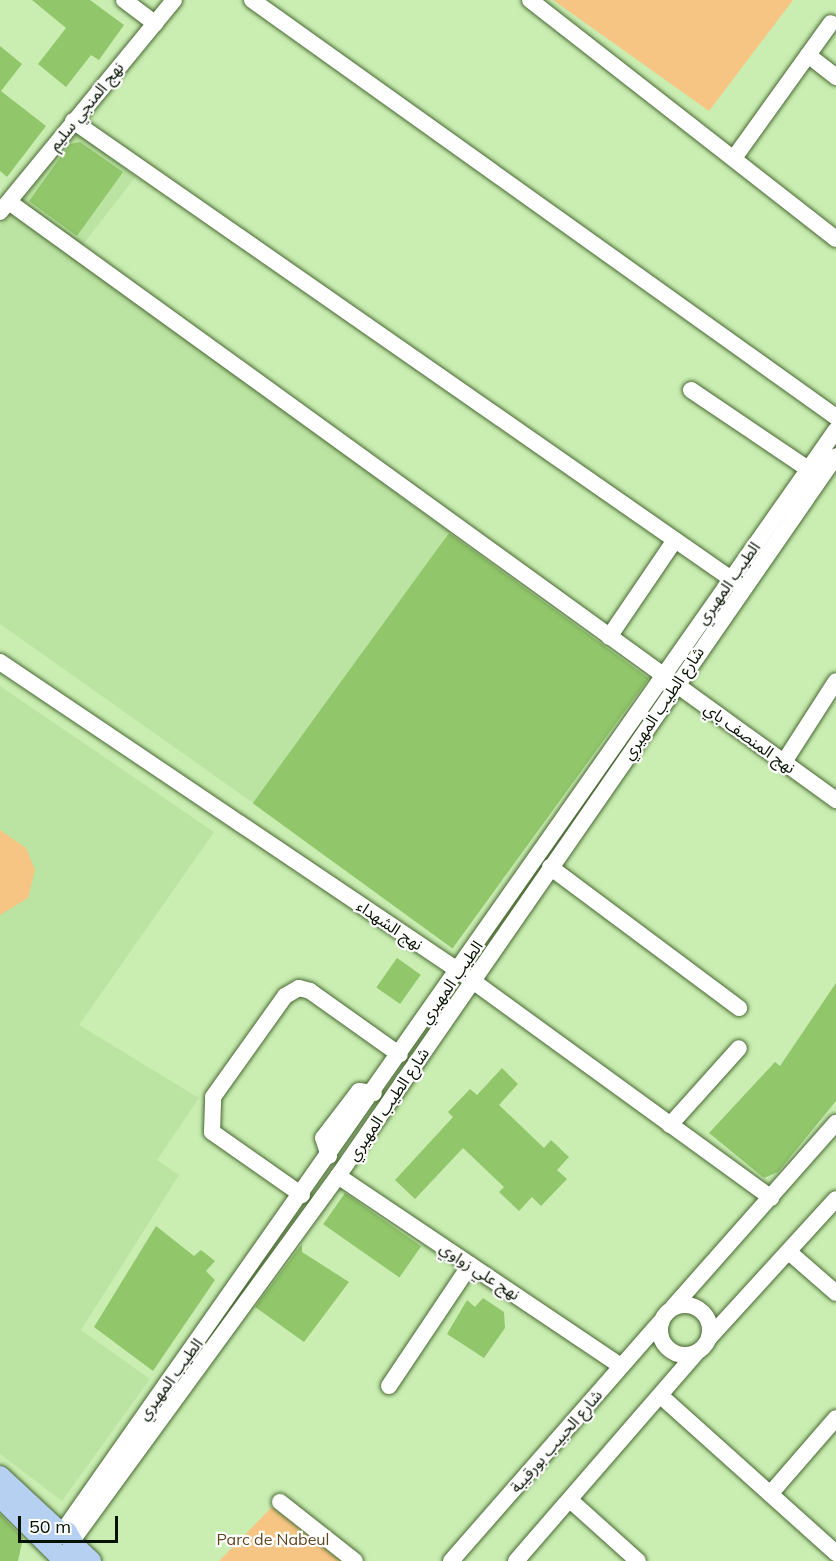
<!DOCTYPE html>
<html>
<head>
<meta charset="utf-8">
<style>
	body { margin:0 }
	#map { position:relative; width:836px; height:1561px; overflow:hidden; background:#caeeb2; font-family:Mulish,"Noto Sans Arabic",sans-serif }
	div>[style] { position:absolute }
	.built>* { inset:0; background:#bbe3a1; transform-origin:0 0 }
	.green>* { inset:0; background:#f7c583 }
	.building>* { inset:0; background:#91c66b; transform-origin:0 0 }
	.roads { filter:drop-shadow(0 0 2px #496833) drop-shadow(0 0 2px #496833) }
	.minor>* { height:16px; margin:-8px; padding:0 8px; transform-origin:8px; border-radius:8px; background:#fff }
	.minor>.ring { margin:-8px; padding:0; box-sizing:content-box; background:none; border:16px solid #fff; border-radius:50% }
	.major>* { height:20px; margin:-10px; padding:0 10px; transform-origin:10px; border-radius:10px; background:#b5d0f1 }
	span { translate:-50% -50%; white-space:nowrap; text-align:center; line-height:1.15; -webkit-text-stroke:4.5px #fff; paint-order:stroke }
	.street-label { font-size:16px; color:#061201 }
	.park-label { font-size:16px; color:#614620 }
	.scale { position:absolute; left:18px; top:1516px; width:100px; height:27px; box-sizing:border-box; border:3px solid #061201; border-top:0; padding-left:8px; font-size:18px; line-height:21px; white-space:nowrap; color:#061201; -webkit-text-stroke:4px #fff; paint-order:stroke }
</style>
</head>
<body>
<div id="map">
	<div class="built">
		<i style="left:74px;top:129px;width:78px;height:95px;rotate:38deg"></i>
		<i style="clip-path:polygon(12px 210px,449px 532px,266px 812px,0 624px,0 226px)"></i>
		<i style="clip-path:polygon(0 686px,214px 832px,79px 1025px,199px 1098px,157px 1160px,179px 1175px,81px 1330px,150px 1379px,62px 1501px,0 1454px)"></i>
	</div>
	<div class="green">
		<i style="clip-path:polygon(553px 0,793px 0,709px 111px)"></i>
		<i style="clip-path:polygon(0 830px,26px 848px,35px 870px,28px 898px,0 915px)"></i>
		<i style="clip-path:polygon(272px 1507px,341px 1561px,219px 1561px)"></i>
	</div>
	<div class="building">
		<i style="clip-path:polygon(32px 0,90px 0,124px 25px,99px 60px,91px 55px,66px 87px,38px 64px,66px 28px)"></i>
		<i style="clip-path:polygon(0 46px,22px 64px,1px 91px,46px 126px,7px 177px,0 171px)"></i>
		<i style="clip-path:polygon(80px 142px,123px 172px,77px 236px,29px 201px,70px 144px)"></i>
		<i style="left:449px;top:533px;width:247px;height:334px;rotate:36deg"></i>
		<i style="left:397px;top:958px;width:29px;height:36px;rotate:35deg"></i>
		<i style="clip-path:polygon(836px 983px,836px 1101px,778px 1172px,764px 1178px,709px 1133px,775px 1062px,780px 1066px)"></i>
		<i style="clip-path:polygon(502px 1068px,518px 1084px,499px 1105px,544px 1148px,551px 1140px,569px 1157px,557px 1170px,567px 1179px,541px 1206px,532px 1197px,519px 1211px,499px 1192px,504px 1187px,463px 1148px,415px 1199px,395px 1180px,453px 1117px,448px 1112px,470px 1089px,477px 1095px)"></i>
		<i style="left:345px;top:1193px;width:93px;height:38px;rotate:35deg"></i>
		<i style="clip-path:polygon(156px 1226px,194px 1256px,201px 1250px,215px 1261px,206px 1271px,215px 1280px,153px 1371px,94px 1327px)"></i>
		<i style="clip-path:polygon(302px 1244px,302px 1252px,349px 1282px,304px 1342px,255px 1307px)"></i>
		<i style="clip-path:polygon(483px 1298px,504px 1312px,505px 1328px,484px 1358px,447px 1334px,467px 1300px,475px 1307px)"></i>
		<i style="clip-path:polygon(0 1514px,23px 1538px,18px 1561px,0 1561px)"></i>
	</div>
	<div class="roads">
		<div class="minor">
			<i style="left:124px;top:0;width:39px;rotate:37deg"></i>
			<i style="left:252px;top:0;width:718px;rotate:35.53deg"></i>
			<i style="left:530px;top:0;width:388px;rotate:38deg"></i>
			<i style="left:808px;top:55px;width:36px;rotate:38deg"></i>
			<i style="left:73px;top:121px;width:809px;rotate:34.83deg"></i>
			<i style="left:734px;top:158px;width:166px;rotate:-54.3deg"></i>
			<i style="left:9px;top:202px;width:1021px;rotate:35.87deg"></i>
			<i style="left:0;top:212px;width:274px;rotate:-50.6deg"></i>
			<i style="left:691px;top:390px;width:141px;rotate:34deg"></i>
			<i style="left:609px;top:637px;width:117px;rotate:-55.8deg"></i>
			<i style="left:0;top:662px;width:553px;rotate:33.95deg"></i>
			<i style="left:459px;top:971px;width:386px;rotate:36deg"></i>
			<i style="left:784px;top:762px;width:96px;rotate:-57.3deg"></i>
			<i style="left:550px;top:867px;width:236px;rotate:36.7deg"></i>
			<i style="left:670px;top:1125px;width:103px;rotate:-48.1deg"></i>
			<i style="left:329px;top:1156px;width:19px;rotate:-108deg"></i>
			<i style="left:323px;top:1138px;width:59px;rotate:-52.5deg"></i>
			<i style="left:359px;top:1091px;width:15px;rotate:8deg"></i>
			<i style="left:338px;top:1176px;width:341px;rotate:33.9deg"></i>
			<i style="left:302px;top:1195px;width:110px;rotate:-145deg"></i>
			<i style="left:212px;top:1132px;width:35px;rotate:-88deg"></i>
			<i style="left:213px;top:1097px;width:124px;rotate:-54.5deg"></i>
			<i style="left:285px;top:996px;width:16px;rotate:-30deg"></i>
			<i style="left:299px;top:988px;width:11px;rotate:15deg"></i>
			<i style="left:310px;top:991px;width:110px;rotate:35.4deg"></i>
			<i style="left:789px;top:1252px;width:62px;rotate:41.1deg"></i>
			<i class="ring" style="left:660px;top:1305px;width:34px;height:34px"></i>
			<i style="left:673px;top:1307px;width:246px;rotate:-48.5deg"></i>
			<i style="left:709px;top:1338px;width:188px;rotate:-47.6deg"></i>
			<i style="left:389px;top:1386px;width:146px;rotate:-56.2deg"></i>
			<i style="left:662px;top:1397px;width:234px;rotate:41.9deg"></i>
			<i style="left:771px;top:1493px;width:99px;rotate:-49.1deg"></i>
			<i style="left:570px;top:1500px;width:91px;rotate:41.9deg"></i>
			<i style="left:280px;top:1502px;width:95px;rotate:38.2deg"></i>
			<i style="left:63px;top:1531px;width:1345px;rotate:-54.93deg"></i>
			<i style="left:74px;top:1538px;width:448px;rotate:-53.9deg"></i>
			<i style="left:338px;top:1176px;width:875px;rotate:-55.33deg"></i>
			<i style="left:451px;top:1561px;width:317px;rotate:-48.8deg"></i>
			<i style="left:516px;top:1561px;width:275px;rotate:-49.1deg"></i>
		</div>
		<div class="major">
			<i style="left:0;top:1476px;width:82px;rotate:43deg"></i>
			<i style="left:0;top:1497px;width:82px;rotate:45deg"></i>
			<i style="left:58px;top:1555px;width:10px"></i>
			<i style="left:68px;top:1555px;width:11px;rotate:-52deg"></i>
			<i style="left:75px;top:1546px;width:16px;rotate:-120deg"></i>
			<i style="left:67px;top:1532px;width:11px;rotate:170deg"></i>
			<i style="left:56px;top:1534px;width:10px;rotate:119deg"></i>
			<i style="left:75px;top:1546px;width:22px;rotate:43deg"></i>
		</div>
	</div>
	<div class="street-label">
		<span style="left:86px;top:106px;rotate:-51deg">نهج المنجي سليم</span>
		<span style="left:728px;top:583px;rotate:-55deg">الطيب المهيري</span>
		<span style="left:663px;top:703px;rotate:-56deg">شارع الطيب المهيري</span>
		<span style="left:750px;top:738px;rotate:36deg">نهج المنصف باي</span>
		<span style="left:390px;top:925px;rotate:34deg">نهج الشهداء</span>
		<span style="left:451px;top:982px;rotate:-55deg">الطيب المهيري</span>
		<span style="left:388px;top:1104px;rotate:-56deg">شارع الطيب المهيري</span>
		<span style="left:480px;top:1271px;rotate:33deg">نهج علي زواوي</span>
		<span style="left:170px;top:1379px;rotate:-54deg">الطيب المهيري</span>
		<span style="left:556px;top:1441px;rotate:-49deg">شارع الحبيب بورقيبة</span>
	</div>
	<div class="park-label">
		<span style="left:273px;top:1539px">Parc de Nabeul</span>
	</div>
	<div class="scale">50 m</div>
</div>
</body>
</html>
